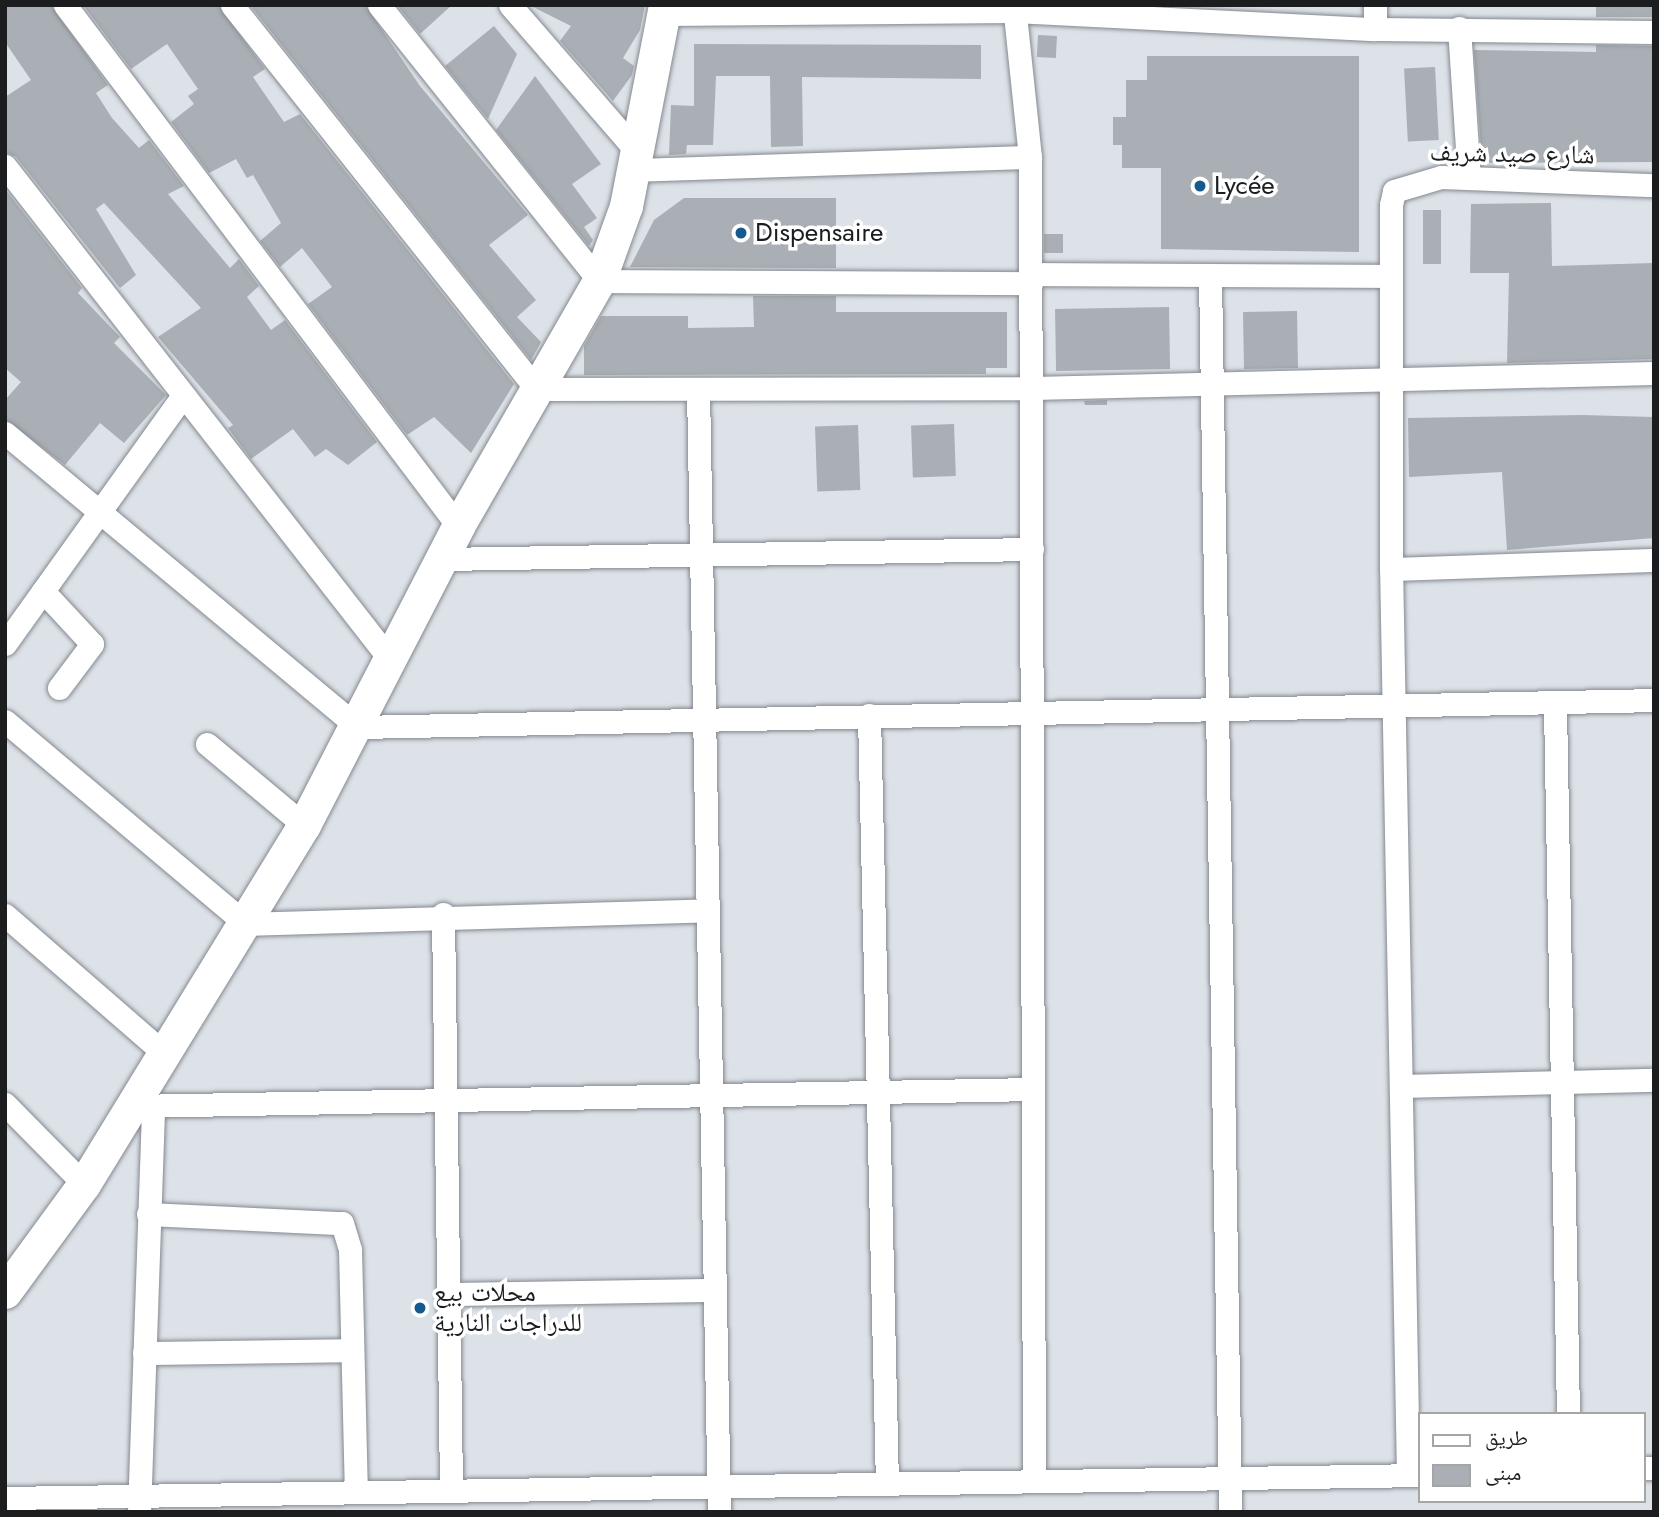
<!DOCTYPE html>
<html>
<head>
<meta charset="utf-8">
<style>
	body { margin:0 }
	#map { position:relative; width:1659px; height:1517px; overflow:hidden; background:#dce2e8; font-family:Jost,"Noto Naskh Arabic",sans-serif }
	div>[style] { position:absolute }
	.building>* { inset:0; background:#a9afb5; transform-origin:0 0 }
	.roads { filter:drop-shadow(0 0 2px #84898f) drop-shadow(0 0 2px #84898f) }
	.street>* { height:23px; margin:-11.5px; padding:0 11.5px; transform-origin:11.5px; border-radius:11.5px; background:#fff }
	.secondary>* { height:33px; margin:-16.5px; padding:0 16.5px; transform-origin:16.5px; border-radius:16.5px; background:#fff }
	.dots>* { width:19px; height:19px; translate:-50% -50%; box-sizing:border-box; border:4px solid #fff; border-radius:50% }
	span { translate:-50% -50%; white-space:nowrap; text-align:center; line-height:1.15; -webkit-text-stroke:7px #fff; paint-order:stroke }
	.street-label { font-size:26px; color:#1b1d1f }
	.poi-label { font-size:26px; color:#1b1d1f }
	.left { translate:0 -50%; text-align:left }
	.frame { position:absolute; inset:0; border:7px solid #1b1d1f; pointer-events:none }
	.legend { position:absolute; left:1418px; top:1412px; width:228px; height:91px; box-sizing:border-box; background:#fff; border:2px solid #a4a5a5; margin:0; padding:9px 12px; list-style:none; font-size:21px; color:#1b1d1f }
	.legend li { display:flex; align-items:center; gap:14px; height:35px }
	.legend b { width:35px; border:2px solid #a4a5a5 }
</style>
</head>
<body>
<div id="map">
	<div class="building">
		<i style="clip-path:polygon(5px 5px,51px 5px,108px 85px,96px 93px,112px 118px,139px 148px,149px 140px,184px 186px,168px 194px,230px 268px,239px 259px,259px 286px,247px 297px,271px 330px,285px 320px,377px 442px,348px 465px,326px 449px,315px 457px,293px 429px,251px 459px,228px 428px,233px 425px,158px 337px,201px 308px,104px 203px,96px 209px,136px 275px,120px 288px,16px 157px,5px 152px,5px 97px,31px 80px,5px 42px)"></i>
		<i style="clip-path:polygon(83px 5px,218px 5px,265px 69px,253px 77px,284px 122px,300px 114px,514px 384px,471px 453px,434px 417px,407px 435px,308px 304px,332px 287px,302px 248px,280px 267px,260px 241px,281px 223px,253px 175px,247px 178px,236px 159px,209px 173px,171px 122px,194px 104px,188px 96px,198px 89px,167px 44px,131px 69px)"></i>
		<i style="clip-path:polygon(250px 5px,365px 5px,420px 86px,528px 215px,489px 245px,536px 300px,517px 317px,541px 342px,531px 360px)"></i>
		<i style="clip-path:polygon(397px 5px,452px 5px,420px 34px)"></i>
		<i style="clip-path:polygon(529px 5px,645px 5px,640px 30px,623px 58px,634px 66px,632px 75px,613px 101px,560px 41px,571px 26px)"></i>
		<i style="left:1596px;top:5px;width:57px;height:12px"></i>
		<i style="clip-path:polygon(494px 26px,517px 54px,488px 119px,445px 66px)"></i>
		<i style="left:1038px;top:35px;width:19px;height:22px;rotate:3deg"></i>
		<i style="clip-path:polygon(694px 44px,981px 45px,981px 79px,802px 77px,803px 146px,771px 147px,770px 76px,716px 76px,713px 145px,687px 145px,686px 154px,669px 155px,671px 105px,694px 106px)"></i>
		<i style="clip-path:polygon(1596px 45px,1652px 46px,1654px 162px,1482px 163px,1474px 50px,1596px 52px)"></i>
		<i style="clip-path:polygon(1147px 56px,1359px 56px,1359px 252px,1161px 249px,1161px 168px,1122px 168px,1122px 145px,1113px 145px,1113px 117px,1126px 117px,1126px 80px,1147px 80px)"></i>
		<i style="left:1435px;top:67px;width:73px;height:31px;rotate:87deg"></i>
		<i style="clip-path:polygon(535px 76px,601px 164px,572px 184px,597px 218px,584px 227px,593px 240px,589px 246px,496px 130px)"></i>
		<i style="clip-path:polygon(5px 189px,82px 288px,78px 293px,120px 337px,114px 343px,166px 395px,124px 443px,100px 423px,65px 465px,5px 419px,5px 400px,21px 382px,5px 368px)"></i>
		<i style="clip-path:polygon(684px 198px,836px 198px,836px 268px,630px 267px,654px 220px)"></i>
		<i style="clip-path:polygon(1551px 203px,1552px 266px,1654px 263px,1654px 359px,1507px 363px,1509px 273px,1470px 273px,1471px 204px)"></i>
		<i style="left:1423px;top:210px;width:18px;height:54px"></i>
		<i style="left:1044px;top:234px;width:19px;height:19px"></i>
		<i style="clip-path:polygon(753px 296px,836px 296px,836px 312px,1007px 312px,1007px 368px,986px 368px,986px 374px,584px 375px,584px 346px,601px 316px,688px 316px,688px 328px,754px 327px)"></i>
		<i style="left:1169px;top:307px;width:62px;height:114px;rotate:89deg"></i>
		<i style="left:1297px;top:311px;width:57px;height:54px;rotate:89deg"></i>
		<i style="clip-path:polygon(1107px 400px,1107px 405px,1085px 405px,1084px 401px)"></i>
		<i style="clip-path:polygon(1582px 415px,1654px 417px,1654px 538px,1507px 550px,1502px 472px,1409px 477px,1408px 418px)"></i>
		<i style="left:954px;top:424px;width:52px;height:43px;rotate:88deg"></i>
		<i style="left:858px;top:425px;width:65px;height:43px;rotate:88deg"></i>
	</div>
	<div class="roads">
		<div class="street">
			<i style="left:65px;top:5px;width:653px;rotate:52.97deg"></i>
			<i style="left:232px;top:5px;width:490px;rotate:51.6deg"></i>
			<i style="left:536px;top:389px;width:495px;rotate:-0.1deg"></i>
			<i style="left:1031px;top:388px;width:623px;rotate:-1.38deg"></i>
			<i style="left:379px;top:5px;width:353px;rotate:51.4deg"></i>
			<i style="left:599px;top:281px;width:432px;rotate:0.3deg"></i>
			<i style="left:510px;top:5px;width:196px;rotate:49.1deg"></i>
			<i style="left:1014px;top:5px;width:153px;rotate:84deg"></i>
			<i style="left:1030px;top:157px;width:1323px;rotate:89.83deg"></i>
			<i style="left:1375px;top:5px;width:24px;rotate:90deg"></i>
			<i style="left:663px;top:14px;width:351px;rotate:-0.5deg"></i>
			<i style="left:1014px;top:11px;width:361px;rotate:2.9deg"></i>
			<i style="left:1375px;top:29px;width:279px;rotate:0.6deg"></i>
			<i style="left:1459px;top:28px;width:150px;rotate:86.2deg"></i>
			<i style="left:5px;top:166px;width:629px;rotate:52.04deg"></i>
			<i style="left:634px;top:170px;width:396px;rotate:-1.9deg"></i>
			<i style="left:1031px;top:274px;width:360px;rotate:0.3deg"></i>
			<i style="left:1210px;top:275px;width:1237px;rotate:89.07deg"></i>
			<i style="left:698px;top:389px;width:1123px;rotate:88.93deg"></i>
			<i style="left:5px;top:433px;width:459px;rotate:39.8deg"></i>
			<i style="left:358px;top:727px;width:1296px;rotate:-1.19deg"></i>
			<i style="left:442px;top:559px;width:590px;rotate:-0.97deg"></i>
			<i style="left:1391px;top:569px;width:263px;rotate:-2deg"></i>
			<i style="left:43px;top:591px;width:72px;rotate:47.2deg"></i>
			<i style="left:92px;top:644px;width:55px;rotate:126.9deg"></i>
			<i style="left:5px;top:644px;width:302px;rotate:-54.4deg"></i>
			<i style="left:1555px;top:706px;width:708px;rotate:88.95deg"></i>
			<i style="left:869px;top:715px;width:768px;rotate:88.66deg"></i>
			<i style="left:5px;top:721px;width:315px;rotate:40.1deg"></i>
			<i style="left:246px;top:924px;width:462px;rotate:-1.7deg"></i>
			<i style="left:207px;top:744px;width:126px;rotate:39.9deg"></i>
			<i style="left:443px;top:914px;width:576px;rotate:89.2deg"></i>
			<i style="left:5px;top:915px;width:212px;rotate:41deg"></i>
			<i style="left:1402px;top:1086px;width:252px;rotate:-1.4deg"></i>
			<i style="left:5px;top:1104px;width:112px;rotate:45.4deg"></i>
			<i style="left:133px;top:1106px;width:900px;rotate:-1.08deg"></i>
			<i style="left:148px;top:1214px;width:194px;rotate:2.7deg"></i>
			<i style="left:342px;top:1223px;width:28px;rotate:73deg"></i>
			<i style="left:350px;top:1250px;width:242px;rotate:88.6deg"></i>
			<i style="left:448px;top:1294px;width:263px;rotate:-0.9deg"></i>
			<i style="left:144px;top:1353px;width:208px;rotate:-0.8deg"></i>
			<i style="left:1643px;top:1468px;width:11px"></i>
			<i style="left:1408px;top:1475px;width:906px;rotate:-91.07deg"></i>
			<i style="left:1391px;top:569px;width:364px;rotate:-90deg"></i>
			<i style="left:1391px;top:205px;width:14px;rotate:-78deg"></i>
			<i style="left:1394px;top:191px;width:49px;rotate:-16.6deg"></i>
			<i style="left:1441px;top:177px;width:213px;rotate:2.2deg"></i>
			<i style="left:5px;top:1498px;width:1414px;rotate:-0.93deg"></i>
			<i style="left:139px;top:1512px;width:405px;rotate:-88deg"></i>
		</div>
		<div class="secondary">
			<i style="left:5px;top:1292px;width:134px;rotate:-53.8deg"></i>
			<i style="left:84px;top:1184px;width:421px;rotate:-58.5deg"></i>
			<i style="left:304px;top:825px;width:336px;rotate:-62.7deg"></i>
			<i style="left:458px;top:526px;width:283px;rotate:-60.1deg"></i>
			<i style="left:599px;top:281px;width:80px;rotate:-70.2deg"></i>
			<i style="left:626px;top:206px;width:205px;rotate:-79deg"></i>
		</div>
	</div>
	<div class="dots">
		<i style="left:1200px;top:186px;background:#145a8e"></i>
		<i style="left:741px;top:233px;background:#145a8e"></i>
		<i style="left:420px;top:1308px;background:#145a8e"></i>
	</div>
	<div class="street-label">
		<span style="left:1512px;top:154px;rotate:1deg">شارع صيد شريف</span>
	</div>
	<div class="poi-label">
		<span class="left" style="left:1214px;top:186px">Lycée</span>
		<span class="left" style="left:755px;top:233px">Dispensaire</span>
		<span class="left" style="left:434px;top:1308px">محلات بيع<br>للدراجات النارية</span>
	</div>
	<div class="frame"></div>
	<ul class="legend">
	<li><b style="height:9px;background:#fff"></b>طريق</li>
	<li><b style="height:19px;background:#a9afb5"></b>مبنى</li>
	</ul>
</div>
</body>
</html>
